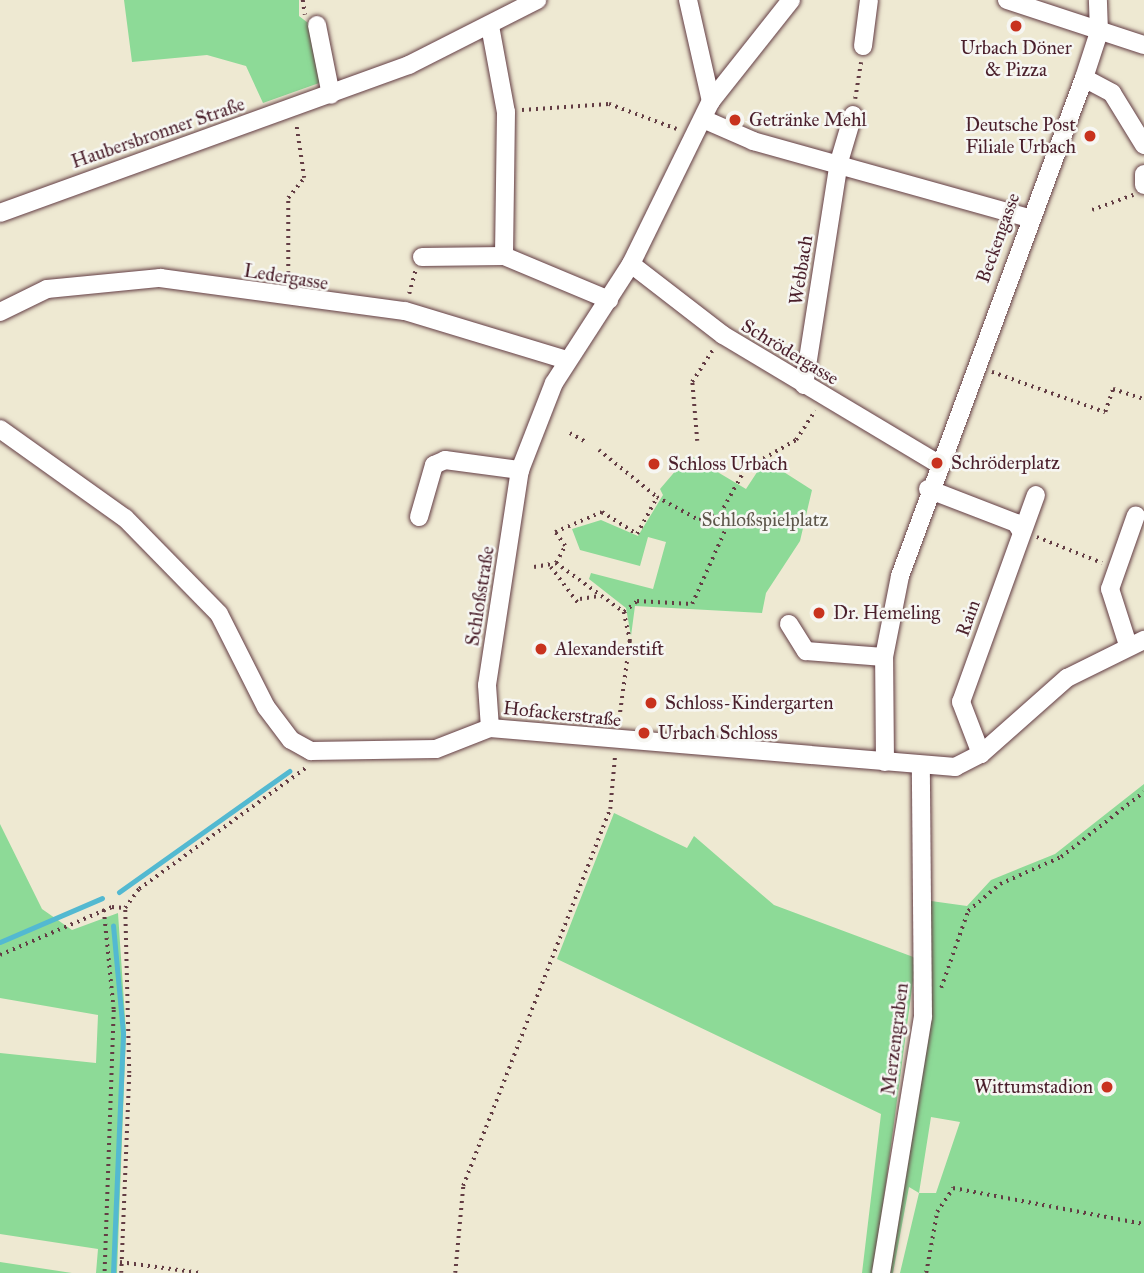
<!DOCTYPE html>
<html>
<head>
<meta charset="utf-8">
<style>
	body { margin:0 }
	#map { position:relative; width:1144px; height:1273px; overflow:hidden; background:#eee9d2; font-family:"IM FELL Great Primer",serif }
	div>[style] { position:absolute }
	.green>* { inset:0; background:#8dda97 }
	.stream>* { height:5px; margin:-2.5px; padding:0 2.5px; transform-origin:2.5px; border-radius:2.5px; background:#53b9d1 }
	.path>* { height:3.5px; margin-top:-1.75px; transform-origin:0; background:repeating-linear-gradient(90deg,#633d44 0 2px,transparent 0 7px) }
	.roads { filter:drop-shadow(0 0 2px #633d44) drop-shadow(0 0 2px #633d44) }
	.minor>* { height:18px; margin:-9px; padding:0 9px; transform-origin:9px; border-radius:9px; background:#fff }
	.dots>* { width:19px; height:19px; translate:-50% -50%; box-sizing:border-box; border:4px solid #f6f6f2; border-radius:50% }
	span { translate:-50% -50%; white-space:nowrap; text-align:center; line-height:1.15; -webkit-text-stroke:5px #f6f6f2; paint-order:stroke }
	.poi-label { font-size:19px; color:#4a1f2b }
	.left { translate:0 -50%; text-align:left }
	.right { translate:-100% -50%; text-align:right }
	.street-label { font-size:19px; color:#4a1f2b }
	.park-label { font-size:19px; color:#5e574b }
</style>
</head>
<body>
<div id="map">
	<div class="green">
		<i style="clip-path:polygon(124px 0,299px 0,299px 16px,312px 26px,322px 82px,263px 103px,246px 66px,207px 55px,132px 62px)"></i>
		<i style="clip-path:polygon(689px 455px,746px 489px,765px 460px,812px 490px,800px 541px,766px 593px,762px 613px,635px 606px,631px 636px,626px 608px,589px 579px,591px 573px,653px 589px,666px 542px,648px 537px,640px 566px,580px 550px,572px 529px,601px 520px,638px 536px,663px 495px,660px 489px)"></i>
		<i style="clip-path:polygon(evenodd,1144px 784px,1144px 1273px,900px 1273px,919px 1193px,909px 1187px,893px 1273px,884px 1273px,926px 1017px,931px 901px,967px 906px,991px 880px,1055px 854px,1144px 784px,931px 1117px,960px 1122px,936px 1193px,919px 1193px,931px 1117px)"></i>
		<i style="clip-path:polygon(614px 813px,687px 848px,694px 836px,774px 905px,916px 958px,874px 1273px,862px 1273px,881px 1114px,557px 959px)"></i>
		<i style="clip-path:polygon(0 824px,42px 909px,72px 930px,118px 913px,126px 1032px,117px 1273px,96px 1273px,98px 1249px,0 1234px,0 1053px,96px 1063px,98px 1015px,0 998px)"></i>
		<i style="clip-path:polygon(0 1262px,72px 1273px,0 1273px)"></i>
	</div>
	<div class="stream">
		<i style="left:119px;top:892px;width:209px;rotate:-35.4deg"></i>
		<i style="left:0;top:942px;width:111px;rotate:-23.3deg"></i>
		<i style="left:113px;top:1273px;width:240px;rotate:-87.6deg"></i>
		<i style="left:123px;top:1033px;width:108px;rotate:-95.3deg"></i>
	</div>
	<div class="path">
		<i style="left:303px;top:0;width:15px;rotate:82deg"></i>
		<i style="left:855px;top:99px;width:37px;rotate:-81deg"></i>
		<i style="left:522px;top:110px;width:87px;rotate:-3.9deg"></i>
		<i style="left:609px;top:104px;width:72px;rotate:20.2deg"></i>
		<i style="left:1092px;top:210px;width:44px;rotate:-20.1deg"></i>
		<i style="left:288px;top:280px;width:82px;rotate:-90deg"></i>
		<i style="left:288px;top:198px;width:26px;rotate:-51deg"></i>
		<i style="left:304px;top:178px;width:55px;rotate:-98.4deg"></i>
		<i style="left:409px;top:294px;width:24px;rotate:-75deg"></i>
		<i style="left:992px;top:372px;width:120px;rotate:19.5deg"></i>
		<i style="left:1105px;top:412px;width:24px;rotate:-71deg"></i>
		<i style="left:1113px;top:389px;width:33px;rotate:18deg"></i>
		<i style="left:570px;top:433px;width:18px;rotate:29deg"></i>
		<i style="left:697px;top:441px;width:59px;rotate:-94.8deg"></i>
		<i style="left:692px;top:382px;width:40px;rotate:-57.1deg"></i>
		<i style="left:599px;top:450px;width:75px;rotate:39deg"></i>
		<i style="left:1037px;top:537px;width:70px;rotate:21.8deg"></i>
		<i style="left:556px;top:563px;width:19px;rotate:-62deg"></i>
		<i style="left:565px;top:546px;width:17px;rotate:-126deg"></i>
		<i style="left:555px;top:532px;width:51px;rotate:-23.1deg"></i>
		<i style="left:602px;top:512px;width:41px;rotate:32.2deg"></i>
		<i style="left:637px;top:534px;width:42px;rotate:-61.6deg"></i>
		<i style="left:657px;top:497px;width:48px;rotate:28.7deg"></i>
		<i style="left:699px;top:520px;width:22px;rotate:-16deg"></i>
		<i style="left:534px;top:567px;width:22px;rotate:-10deg"></i>
		<i style="left:556px;top:563px;width:84px;rotate:35.8deg"></i>
		<i style="left:624px;top:612px;width:30px;rotate:78deg"></i>
		<i style="left:630px;top:641px;width:82px;rotate:97.7deg"></i>
		<i style="left:551px;top:567px;width:45px;rotate:53.1deg"></i>
		<i style="left:580px;top:599px;width:20px;rotate:-9deg"></i>
		<i style="left:624px;top:612px;width:17px;rotate:-40deg"></i>
		<i style="left:637px;top:601px;width:55px;rotate:3.1deg"></i>
		<i style="left:692px;top:604px;width:83px;rotate:-65.9deg"></i>
		<i style="left:726px;top:528px;width:15px;rotate:-113deg"></i>
		<i style="left:720px;top:514px;width:51px;rotate:-60.9deg"></i>
		<i style="left:745px;top:469px;width:59px;rotate:-29.6deg"></i>
		<i style="left:796px;top:440px;width:35px;rotate:-57deg"></i>
		<i style="left:104px;top:910px;width:100px;rotate:84.3deg"></i>
		<i style="left:114px;top:1010px;width:263px;rotate:92deg"></i>
		<i style="left:0;top:955px;width:122px;rotate:-23.2deg"></i>
		<i style="left:112px;top:907px;width:13px;rotate:4deg"></i>
		<i style="left:941px;top:988px;width:82px;rotate:-70.7deg"></i>
		<i style="left:968px;top:911px;width:42px;rotate:-40.2deg"></i>
		<i style="left:1000px;top:884px;width:67px;rotate:-23.9deg"></i>
		<i style="left:1061px;top:857px;width:105px;rotate:-38.1deg"></i>
		<i style="left:120px;top:1262px;width:81px;rotate:7.8deg"></i>
		<i style="left:121px;top:1273px;width:200px;rotate:-87.7deg"></i>
		<i style="left:129px;top:1073px;width:165px;rotate:-91.4deg"></i>
		<i style="left:125px;top:908px;width:24px;rotate:-54deg"></i>
		<i style="left:139px;top:889px;width:209px;rotate:-36deg"></i>
		<i style="left:455px;top:1273px;width:87px;rotate:-84.7deg"></i>
		<i style="left:463px;top:1186px;width:405px;rotate:-68.7deg"></i>
		<i style="left:610px;top:809px;width:55px;rotate:-84.8deg"></i>
		<i style="left:926px;top:1273px;width:62px;rotate:-79.8deg"></i>
		<i style="left:937px;top:1212px;width:29px;rotate:-56deg"></i>
		<i style="left:953px;top:1188px;width:194px;rotate:10.7deg"></i>
	</div>
	<div class="roads">
		<div class="minor">
			<i style="left:688px;top:0;width:104px;rotate:77.2deg"></i>
			<i style="left:1007px;top:0;width:144px;rotate:18.2deg"></i>
			<i style="left:317px;top:25px;width:71px;rotate:78.7deg"></i>
			<i style="left:490px;top:26px;width:87px;rotate:79.5deg"></i>
			<i style="left:506px;top:112px;width:144px;rotate:90.8deg"></i>
			<i style="left:863px;top:46px;width:46px;rotate:-82.6deg"></i>
			<i style="left:1084px;top:78px;width:32px;rotate:28deg"></i>
			<i style="left:1112px;top:93px;width:61px;rotate:58.4deg"></i>
			<i style="left:703px;top:119px;width:55px;rotate:23.7deg"></i>
			<i style="left:753px;top:141px;width:286px;rotate:15.6deg"></i>
			<i style="left:1144px;top:174px;width:11px;rotate:90deg"></i>
			<i style="left:0;top:213px;width:435px;rotate:-19.9deg"></i>
			<i style="left:409px;top:65px;width:144px;rotate:-26.9deg"></i>
			<i style="left:422px;top:257px;width:82px;rotate:-0.7deg"></i>
			<i style="left:504px;top:256px;width:114px;rotate:22.7deg"></i>
			<i style="left:631px;top:264px;width:116px;rotate:37.7deg"></i>
			<i style="left:723px;top:335px;width:249px;rotate:30.9deg"></i>
			<i style="left:0;top:312px;width:52px;rotate:-26.1deg"></i>
			<i style="left:47px;top:289px;width:114px;rotate:-5.6deg"></i>
			<i style="left:160px;top:278px;width:247px;rotate:7.7deg"></i>
			<i style="left:405px;top:311px;width:168px;rotate:16.9deg"></i>
			<i style="left:804px;top:385px;width:226px;rotate:-81.1deg"></i>
			<i style="left:839px;top:162px;width:49px;rotate:-73.4deg"></i>
			<i style="left:0;top:429px;width:153px;rotate:35.5deg"></i>
			<i style="left:125px;top:518px;width:134px;rotate:45.6deg"></i>
			<i style="left:219px;top:614px;width:104px;rotate:63.2deg"></i>
			<i style="left:266px;top:707px;width:41px;rotate:52.9deg"></i>
			<i style="left:291px;top:740px;width:23px;rotate:29deg"></i>
			<i style="left:311px;top:751px;width:125px;rotate:-0.9deg"></i>
			<i style="left:436px;top:749px;width:58px;rotate:-21.3deg"></i>
			<i style="left:490px;top:728px;width:467px;rotate:4.8deg"></i>
			<i style="left:955px;top:767px;width:29px;rotate:-27deg"></i>
			<i style="left:981px;top:754px;width:115px;rotate:-41.5deg"></i>
			<i style="left:1067px;top:678px;width:86px;rotate:-26.3deg"></i>
			<i style="left:928px;top:489px;width:94px;rotate:21.1deg"></i>
			<i style="left:1016px;top:523px;width:9px;rotate:58deg"></i>
			<i style="left:419px;top:517px;width:54px;rotate:-73.9deg"></i>
			<i style="left:434px;top:465px;width:12px;rotate:-24deg"></i>
			<i style="left:445px;top:460px;width:76px;rotate:7.6deg"></i>
			<i style="left:789px;top:624px;width:32px;rotate:58deg"></i>
			<i style="left:806px;top:651px;width:78px;rotate:4.4deg"></i>
			<i style="left:1128px;top:645px;width:59px;rotate:-107.8deg"></i>
			<i style="left:1110px;top:589px;width:78px;rotate:-70.6deg"></i>
			<i style="left:490px;top:728px;width:43px;rotate:-94deg"></i>
			<i style="left:487px;top:685px;width:218px;rotate:-81.3deg"></i>
			<i style="left:520px;top:470px;width:93px;rotate:-68.7deg"></i>
			<i style="left:554px;top:383px;width:142px;rotate:-57.1deg"></i>
			<i style="left:631px;top:264px;width:182px;rotate:-63.9deg"></i>
			<i style="left:711px;top:101px;width:129px;rotate:-51.6deg"></i>
			<i style="left:981px;top:754px;width:56px;rotate:-111deg"></i>
			<i style="left:961px;top:702px;width:220px;rotate:-70.1deg"></i>
			<i style="left:885px;top:762px;width:105px;rotate:-90.5deg"></i>
			<i style="left:884px;top:657px;width:83px;rotate:-78.8deg"></i>
			<i style="left:900px;top:576px;width:531px;rotate:-69.72deg"></i>
			<i style="left:1084px;top:78px;width:48px;rotate:-71.9deg"></i>
			<i style="left:1099px;top:32px;width:32px;rotate:-92deg"></i>
			<i style="left:881px;top:1273px;width:259px;rotate:-80.7deg"></i>
			<i style="left:923px;top:1017px;width:250px;rotate:-90.5deg"></i>
		</div>
	</div>
	<div class="dots">
		<i style="left:1016px;top:26px;background:#c8321e"></i>
		<i style="left:735px;top:120px;background:#c8321e"></i>
		<i style="left:1090px;top:136px;background:#c8321e"></i>
		<i style="left:937px;top:463px;background:#c8321e"></i>
		<i style="left:654px;top:464px;background:#c8321e"></i>
		<i style="left:819px;top:613px;background:#c8321e"></i>
		<i style="left:541px;top:649px;background:#c8321e"></i>
		<i style="left:651px;top:703px;background:#c8321e"></i>
		<i style="left:644px;top:733px;background:#c8321e"></i>
		<i style="left:1107px;top:1087px;background:#c8321e"></i>
	</div>
	<div class="poi-label">
		<span style="left:1016px;top:59px">Urbach Döner<br>&amp; Pizza</span>
		<span class="left" style="left:749px;top:120px">Getränke Mehl</span>
		<span class="right" style="left:1076px;top:136px">Deutsche Post<br>Filiale Urbach</span>
		<span class="left" style="left:951px;top:463px">Schröderplatz</span>
		<span class="left" style="left:668px;top:464px">Schloss Urbach</span>
		<span class="left" style="left:833px;top:613px">Dr. Hemeling</span>
		<span class="left" style="left:555px;top:649px">Alexanderstift</span>
		<span class="left" style="left:665px;top:703px">Schloss-Kindergarten</span>
		<span class="left" style="left:658px;top:733px">Urbach Schloss</span>
		<span class="right" style="left:1093px;top:1087px">Wittumstadion</span>
	</div>
	<div class="street-label">
		<span style="left:158px;top:133px;rotate:-19deg">Haubersbronner Straße</span>
		<span style="left:998px;top:238px;rotate:-70deg">Beckengasse</span>
		<span style="left:801px;top:270px;rotate:-81deg">Webbach</span>
		<span style="left:286px;top:277px;rotate:9deg">Ledergasse</span>
		<span style="left:790px;top:352px;rotate:31deg">Schrödergasse</span>
		<span style="left:480px;top:596px;rotate:-81deg">Schloßstraße</span>
		<span style="left:968px;top:618px;rotate:-70deg">Rain</span>
		<span style="left:562px;top:714px;rotate:6deg">Hofackerstraße</span>
		<span style="left:895px;top:1039px;rotate:-83deg">Merzengraben</span>
	</div>
	<div class="park-label">
		<span style="left:765px;top:520px">Schloßspielplatz</span>
	</div>
</div>
</body>
</html>
